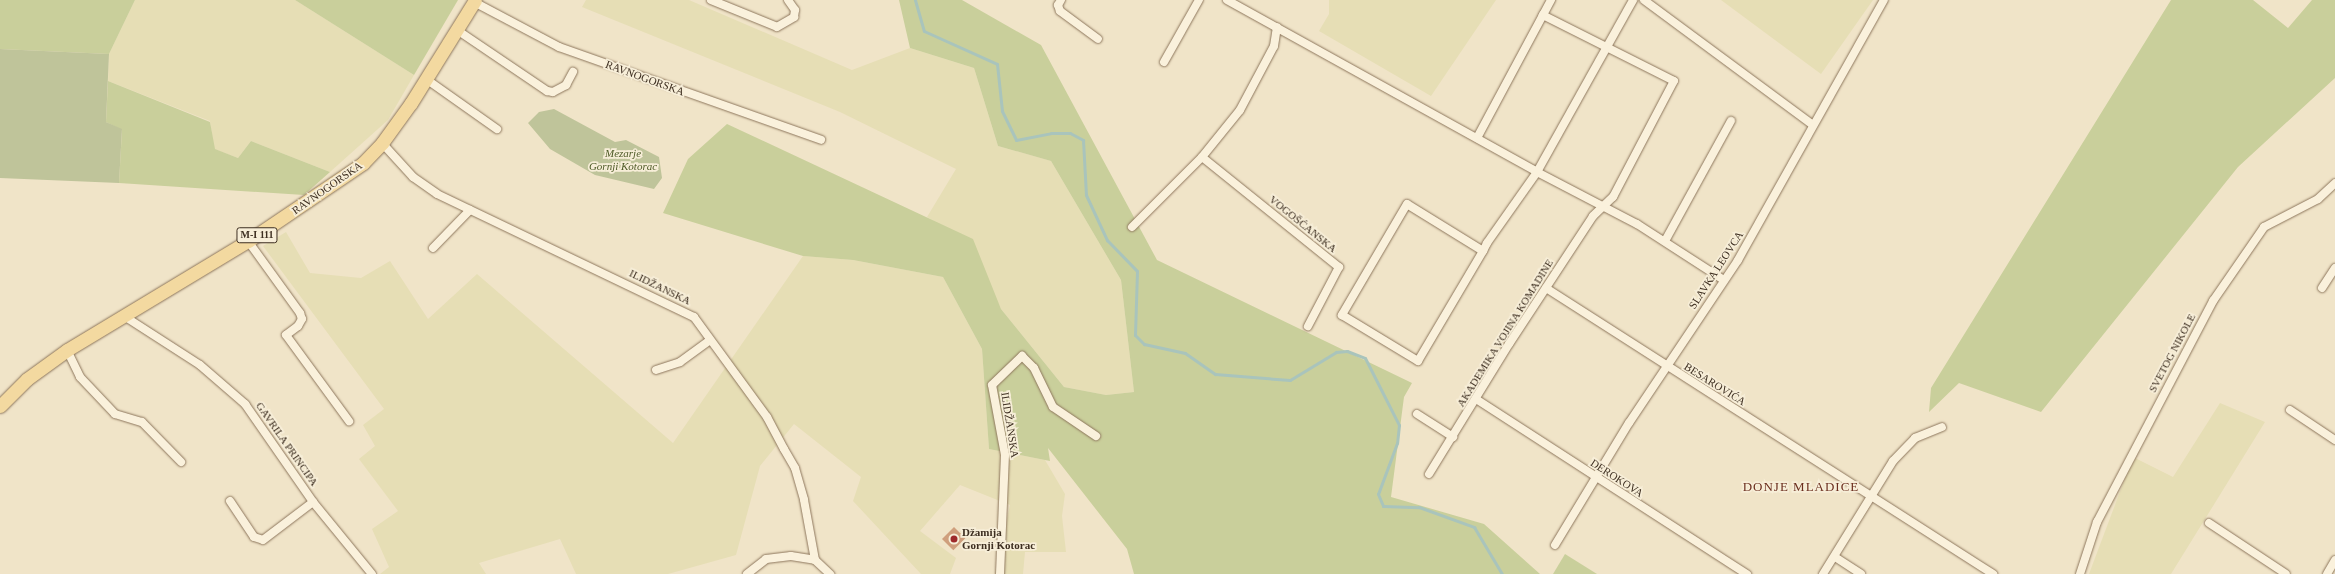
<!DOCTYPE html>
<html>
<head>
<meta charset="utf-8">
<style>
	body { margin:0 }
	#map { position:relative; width:2335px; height:574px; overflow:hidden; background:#f0e4c8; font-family:"Times New Roman",serif }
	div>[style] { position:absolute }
	.farmland>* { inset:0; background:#e6deb5 }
	.green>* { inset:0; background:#c9cf9b }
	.cemetery>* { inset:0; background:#bfc49a }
	.stream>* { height:3px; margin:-1.5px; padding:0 1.5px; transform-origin:1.5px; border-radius:1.5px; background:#a9c4bc }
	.building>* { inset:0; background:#cf9f7d; transform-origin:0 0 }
	.roads { filter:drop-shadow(0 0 1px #8d765c) drop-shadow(0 0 1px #8d765c) }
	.minor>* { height:8px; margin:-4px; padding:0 4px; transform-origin:4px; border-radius:4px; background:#faf1dc }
	.primary>* { height:13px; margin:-6.5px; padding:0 6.5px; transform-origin:6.5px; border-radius:6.5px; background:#f3d9a0 }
	.dots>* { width:11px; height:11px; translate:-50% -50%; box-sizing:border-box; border:2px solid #f7eed8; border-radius:50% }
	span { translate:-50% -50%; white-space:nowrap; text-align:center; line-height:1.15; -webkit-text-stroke:3.5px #f7eed8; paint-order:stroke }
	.shield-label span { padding:1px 3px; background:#f7eed8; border:1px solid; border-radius:3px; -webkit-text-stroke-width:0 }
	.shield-label { font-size:10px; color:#3d2e20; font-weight:700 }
	.street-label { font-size:11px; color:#3d2e20 }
	.park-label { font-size:11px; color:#4d5a26; font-style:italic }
	.poi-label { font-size:11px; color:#3d2e20; font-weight:700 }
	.left { translate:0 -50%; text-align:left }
	.quarter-label { font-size:13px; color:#6b2e1e; letter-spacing:1px }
</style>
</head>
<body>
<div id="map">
	<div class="farmland">
		<i style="clip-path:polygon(135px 0,295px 0,414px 75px,388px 120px,330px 172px,251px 141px,238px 158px,214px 149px,210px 121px,108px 81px,109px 54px)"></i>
		<i style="clip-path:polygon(586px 0,689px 0,852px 70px,910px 48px,974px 68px,998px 146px,1051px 161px,1121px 280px,1134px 392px,1106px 395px,1064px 387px,1001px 309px,969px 242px,927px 217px,956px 169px,840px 112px,582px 7px)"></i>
		<i style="clip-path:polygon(1329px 0,1496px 0,1431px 96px,1319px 31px,1329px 14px)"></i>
		<i style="clip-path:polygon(1721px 0,1873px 0,1821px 74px)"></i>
		<i style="clip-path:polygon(286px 232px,310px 273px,361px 278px,390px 261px,428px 319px,477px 274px,673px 443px,803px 256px,853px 260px,943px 277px,982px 349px,989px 449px,1045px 460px,1065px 494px,1062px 516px,1066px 552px,1025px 552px,1023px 574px,995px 574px,1010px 505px,960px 485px,920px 531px,956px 558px,950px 574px,921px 574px,853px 501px,861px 477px,794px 424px,760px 466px,736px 555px,668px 574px,576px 574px,560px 539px,479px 563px,486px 574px,380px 574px,389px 567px,372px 529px,398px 511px,359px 459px,375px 446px,363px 425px,384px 409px,263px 246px)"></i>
		<i style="clip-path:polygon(2220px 403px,2265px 422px,2171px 574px,2089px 574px,2133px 457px,2173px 477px)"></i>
	</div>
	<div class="green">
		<i style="clip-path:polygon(0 0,135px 0,109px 54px,0 49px)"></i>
		<i style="clip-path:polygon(295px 0,458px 0,414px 75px)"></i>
		<i style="clip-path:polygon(899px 0,962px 0,1041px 45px,1157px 260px,1412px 383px,1404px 397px,1391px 497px,1484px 524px,1540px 574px,1134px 574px,1127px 549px,1048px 448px,1050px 461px,989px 449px,982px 349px,943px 277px,853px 260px,803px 256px,663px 213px,688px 159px,727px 124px,973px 239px,1001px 309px,1064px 387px,1106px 395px,1134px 392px,1121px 280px,1051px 161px,998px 146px,974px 68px,910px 48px)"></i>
		<i style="clip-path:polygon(2171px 0,2253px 0,2288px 28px,2312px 0,2335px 0,2335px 78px,2238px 167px,2041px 412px,1959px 383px,1929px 412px,1931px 388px)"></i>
		<i style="clip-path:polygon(108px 81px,210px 122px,215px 149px,238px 158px,251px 141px,330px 172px,304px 195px,119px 183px,122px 130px,106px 122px)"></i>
		<i style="clip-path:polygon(1565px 554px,1597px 574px,1553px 574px)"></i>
	</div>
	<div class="cemetery">
		<i style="clip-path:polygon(0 49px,109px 54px,106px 122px,122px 129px,119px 183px,0 178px)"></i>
		<i style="clip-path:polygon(554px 109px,615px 142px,626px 140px,659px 157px,662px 178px,654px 189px,595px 175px,550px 149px,528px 123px,539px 112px)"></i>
	</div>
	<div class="stream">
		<i style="left:915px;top:0;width:32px;rotate:74deg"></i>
		<i style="left:924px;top:31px;width:80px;rotate:24.3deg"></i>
		<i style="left:997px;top:64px;width:47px;rotate:83.9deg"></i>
		<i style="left:1002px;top:111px;width:32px;rotate:64deg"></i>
		<i style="left:1016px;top:140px;width:36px;rotate:-11deg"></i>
		<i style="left:1051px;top:133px;width:19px"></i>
		<i style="left:1070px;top:133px;width:15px;rotate:28deg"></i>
		<i style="left:1083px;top:140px;width:55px;rotate:86.9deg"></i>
		<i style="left:1086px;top:195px;width:50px;rotate:65deg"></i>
		<i style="left:1107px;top:240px;width:43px;rotate:45.9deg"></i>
		<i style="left:1137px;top:271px;width:64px;rotate:91.8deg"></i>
		<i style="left:1135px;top:335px;width:13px;rotate:45deg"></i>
		<i style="left:1144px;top:344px;width:42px;rotate:12.4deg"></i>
		<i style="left:1185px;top:353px;width:37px;rotate:35deg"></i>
		<i style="left:1215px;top:374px;width:75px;rotate:4.6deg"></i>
		<i style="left:1290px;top:380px;width:54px;rotate:-31.3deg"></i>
		<i style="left:1336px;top:352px;width:11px;rotate:-5deg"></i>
		<i style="left:1347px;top:351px;width:19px;rotate:21deg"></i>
		<i style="left:1365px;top:358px;width:75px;rotate:63.1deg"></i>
		<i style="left:1399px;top:425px;width:18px;rotate:96deg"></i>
		<i style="left:1397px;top:443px;width:54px;rotate:110.4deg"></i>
		<i style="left:1378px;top:494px;width:13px;rotate:67deg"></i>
		<i style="left:1383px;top:506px;width:36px;rotate:2deg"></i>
		<i style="left:1419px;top:507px;width:59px;rotate:20deg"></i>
		<i style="left:1474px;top:527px;width:55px;rotate:59.2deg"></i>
	</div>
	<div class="building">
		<i style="left:954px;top:527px;width:16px;height:17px;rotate:45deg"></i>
	</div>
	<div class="roads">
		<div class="minor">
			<i style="left:711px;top:0;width:71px;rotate:22.2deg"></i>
			<i style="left:777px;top:27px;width:20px;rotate:-30deg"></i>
			<i style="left:794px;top:17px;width:7px;rotate:-82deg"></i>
			<i style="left:795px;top:10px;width:12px;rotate:-125deg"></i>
			<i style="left:1061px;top:0;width:6px;rotate:121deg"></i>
			<i style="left:1058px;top:5px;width:6px;rotate:72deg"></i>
			<i style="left:1060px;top:11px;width:47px;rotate:36.4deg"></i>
			<i style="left:1227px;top:0;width:355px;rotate:29deg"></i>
			<i style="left:1537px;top:172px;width:113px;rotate:27.5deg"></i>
			<i style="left:1637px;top:224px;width:103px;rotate:32.8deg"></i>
			<i style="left:1644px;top:0;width:210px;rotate:36.5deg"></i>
			<i style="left:474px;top:2px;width:96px;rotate:27.9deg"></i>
			<i style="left:559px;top:47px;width:278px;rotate:19.5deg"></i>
			<i style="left:457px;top:30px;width:109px;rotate:34.1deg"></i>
			<i style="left:547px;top:91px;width:6px;rotate:9deg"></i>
			<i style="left:553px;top:92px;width:15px;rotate:-28deg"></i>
			<i style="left:566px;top:85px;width:15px;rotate:-62deg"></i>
			<i style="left:1164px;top:62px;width:71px;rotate:-60.6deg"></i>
			<i style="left:426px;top:79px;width:87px;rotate:35.2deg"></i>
			<i style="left:1477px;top:138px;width:157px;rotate:-61.8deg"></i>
			<i style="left:382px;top:143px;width:46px;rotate:47.6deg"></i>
			<i style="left:413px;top:177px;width:29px;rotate:35deg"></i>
			<i style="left:437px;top:194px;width:285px;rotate:25.6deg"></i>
			<i style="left:694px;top:317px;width:124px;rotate:53.9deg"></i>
			<i style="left:767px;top:417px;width:36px;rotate:62deg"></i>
			<i style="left:784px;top:449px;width:22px;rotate:60deg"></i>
			<i style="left:795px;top:468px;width:33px;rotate:74deg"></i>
			<i style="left:804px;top:500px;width:61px;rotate:79.6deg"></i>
			<i style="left:815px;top:560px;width:21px;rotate:43deg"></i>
			<i style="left:1202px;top:157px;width:176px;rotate:38.8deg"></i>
			<i style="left:1339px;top:267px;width:67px;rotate:117.7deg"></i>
			<i style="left:1132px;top:227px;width:99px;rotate:-45deg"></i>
			<i style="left:1202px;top:157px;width:60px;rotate:-51deg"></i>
			<i style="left:1240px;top:110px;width:72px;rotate:-62deg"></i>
			<i style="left:1274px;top:46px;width:19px;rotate:-81deg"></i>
			<i style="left:248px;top:241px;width:89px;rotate:54.2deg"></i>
			<i style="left:300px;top:313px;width:6px;rotate:72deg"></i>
			<i style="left:302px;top:319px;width:8px;rotate:120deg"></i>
			<i style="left:298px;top:326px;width:15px;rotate:143deg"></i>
			<i style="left:286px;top:335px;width:107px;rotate:53.8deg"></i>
			<i style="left:1665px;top:241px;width:137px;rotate:-61.2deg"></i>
			<i style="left:433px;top:248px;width:53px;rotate:-45.8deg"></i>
			<i style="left:1483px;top:251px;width:89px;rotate:-148.3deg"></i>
			<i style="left:1407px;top:204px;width:129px;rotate:120.4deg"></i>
			<i style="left:1342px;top:315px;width:89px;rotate:31.2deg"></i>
			<i style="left:1418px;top:361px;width:128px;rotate:-59.4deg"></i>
			<i style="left:1483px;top:251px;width:9px;rotate:-63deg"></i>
			<i style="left:1487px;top:243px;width:87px;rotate:-54.8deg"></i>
			<i style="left:1537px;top:172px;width:197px;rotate:-60.8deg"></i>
			<i style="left:1546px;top:288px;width:531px;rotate:32.61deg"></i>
			<i style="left:2322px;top:288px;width:24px;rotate:-57deg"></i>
			<i style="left:124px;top:316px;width:90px;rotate:32.8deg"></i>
			<i style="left:200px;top:365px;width:60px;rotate:40.9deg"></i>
			<i style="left:245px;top:404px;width:119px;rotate:55.2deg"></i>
			<i style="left:313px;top:502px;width:93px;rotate:50.7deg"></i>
			<i style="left:67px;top:350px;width:30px;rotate:64deg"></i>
			<i style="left:80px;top:377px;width:51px;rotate:46.6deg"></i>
			<i style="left:115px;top:414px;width:28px;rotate:17deg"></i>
			<i style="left:142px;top:422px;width:56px;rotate:45.7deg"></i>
			<i style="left:656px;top:370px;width:25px;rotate:-18deg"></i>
			<i style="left:680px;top:362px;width:36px;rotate:-36deg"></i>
			<i style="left:1476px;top:399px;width:323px;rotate:32.9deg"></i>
			<i style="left:2290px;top:410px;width:54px;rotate:33.7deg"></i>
			<i style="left:1417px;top:414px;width:43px;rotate:32.6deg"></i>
			<i style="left:1429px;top:474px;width:153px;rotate:-58.4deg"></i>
			<i style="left:1509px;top:344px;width:153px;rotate:-56.7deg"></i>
			<i style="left:1593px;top:216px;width:28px;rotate:-44deg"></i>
			<i style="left:1613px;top:197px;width:131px;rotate:-62.3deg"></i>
			<i style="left:1674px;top:81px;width:147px;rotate:-153.3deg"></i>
			<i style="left:230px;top:501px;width:43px;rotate:56.3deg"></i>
			<i style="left:254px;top:537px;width:9px;rotate:18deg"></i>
			<i style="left:263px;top:540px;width:63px;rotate:-37.2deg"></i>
			<i style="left:2209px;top:523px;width:92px;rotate:33.5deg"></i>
			<i style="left:1555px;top:545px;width:143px;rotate:-58.8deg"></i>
			<i style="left:1629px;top:423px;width:196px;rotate:-56.2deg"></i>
			<i style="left:1738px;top:260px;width:298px;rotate:-60.7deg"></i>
			<i style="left:1835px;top:557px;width:31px;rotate:33deg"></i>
			<i style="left:747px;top:574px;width:24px;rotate:-38deg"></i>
			<i style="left:766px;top:559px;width:25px;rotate:-7deg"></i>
			<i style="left:791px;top:556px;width:24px;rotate:9deg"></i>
			<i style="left:1000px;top:574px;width:119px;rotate:-87.6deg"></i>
			<i style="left:1005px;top:455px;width:71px;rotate:-100.5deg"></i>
			<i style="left:992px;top:385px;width:42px;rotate:-44deg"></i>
			<i style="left:1022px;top:356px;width:17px;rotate:45deg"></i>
			<i style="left:1034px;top:368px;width:43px;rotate:64deg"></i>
			<i style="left:1053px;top:407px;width:52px;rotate:34deg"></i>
			<i style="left:1823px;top:574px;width:133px;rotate:-58.2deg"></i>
			<i style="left:1893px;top:461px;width:32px;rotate:-46deg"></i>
			<i style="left:1915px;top:438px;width:29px;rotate:-22deg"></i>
			<i style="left:2080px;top:574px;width:55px;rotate:-71.9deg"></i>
			<i style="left:2097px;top:522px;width:250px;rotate:-62.3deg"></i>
			<i style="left:2213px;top:301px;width:90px;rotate:-55.4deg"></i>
			<i style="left:2264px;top:227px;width:61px;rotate:-27.4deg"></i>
			<i style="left:2318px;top:199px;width:23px;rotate:-43deg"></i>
			<i style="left:2327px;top:574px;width:16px;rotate:-60deg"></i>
		</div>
		<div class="primary">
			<i style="left:0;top:406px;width:38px;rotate:-45deg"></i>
			<i style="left:27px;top:379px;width:49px;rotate:-35.9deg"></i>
			<i style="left:67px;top:350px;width:211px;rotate:-31.1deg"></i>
			<i style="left:248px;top:241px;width:139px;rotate:-34.1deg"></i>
			<i style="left:363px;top:163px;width:28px;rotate:-46deg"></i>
			<i style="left:382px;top:143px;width:49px;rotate:-54.1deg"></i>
			<i style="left:411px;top:103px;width:121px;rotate:-58.1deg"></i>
		</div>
	</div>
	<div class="dots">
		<i style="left:954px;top:539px;background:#9e2a2b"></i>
	</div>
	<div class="shield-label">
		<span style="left:257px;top:235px">M-I 111</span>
	</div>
	<div class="street-label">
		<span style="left:645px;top:78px;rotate:20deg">RAVNOGORSKA</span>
		<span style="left:327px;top:188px;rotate:-35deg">RAVNOGORSKA</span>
		<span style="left:1303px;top:224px;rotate:39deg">VOGOŠĆANSKA</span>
		<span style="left:1716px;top:270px;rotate:-57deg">SLAVKA LEOVCA</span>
		<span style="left:660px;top:287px;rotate:26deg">ILIDŽANSKA</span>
		<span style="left:1505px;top:333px;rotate:-58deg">AKADEMIKA VOJINA KOMADINE</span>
		<span style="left:2172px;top:353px;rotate:-62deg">SVETOG NIKOLE</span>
		<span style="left:1715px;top:384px;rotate:32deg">BESAROVIĆA</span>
		<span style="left:1010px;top:425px;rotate:81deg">ILIDŽANSKA</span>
		<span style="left:287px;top:444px;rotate:55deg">GAVRILA PRINCIPA</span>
		<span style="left:1617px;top:478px;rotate:33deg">DEROKOVA</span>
	</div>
	<div class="park-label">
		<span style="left:623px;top:160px">Mezarje<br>Gornji Kotorac</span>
	</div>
	<div class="poi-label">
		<span class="left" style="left:962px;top:539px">Džamija<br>Gornji Kotorac</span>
	</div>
	<div class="quarter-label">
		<span style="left:1801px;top:487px">DONJE MLADICE</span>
	</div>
</div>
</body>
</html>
